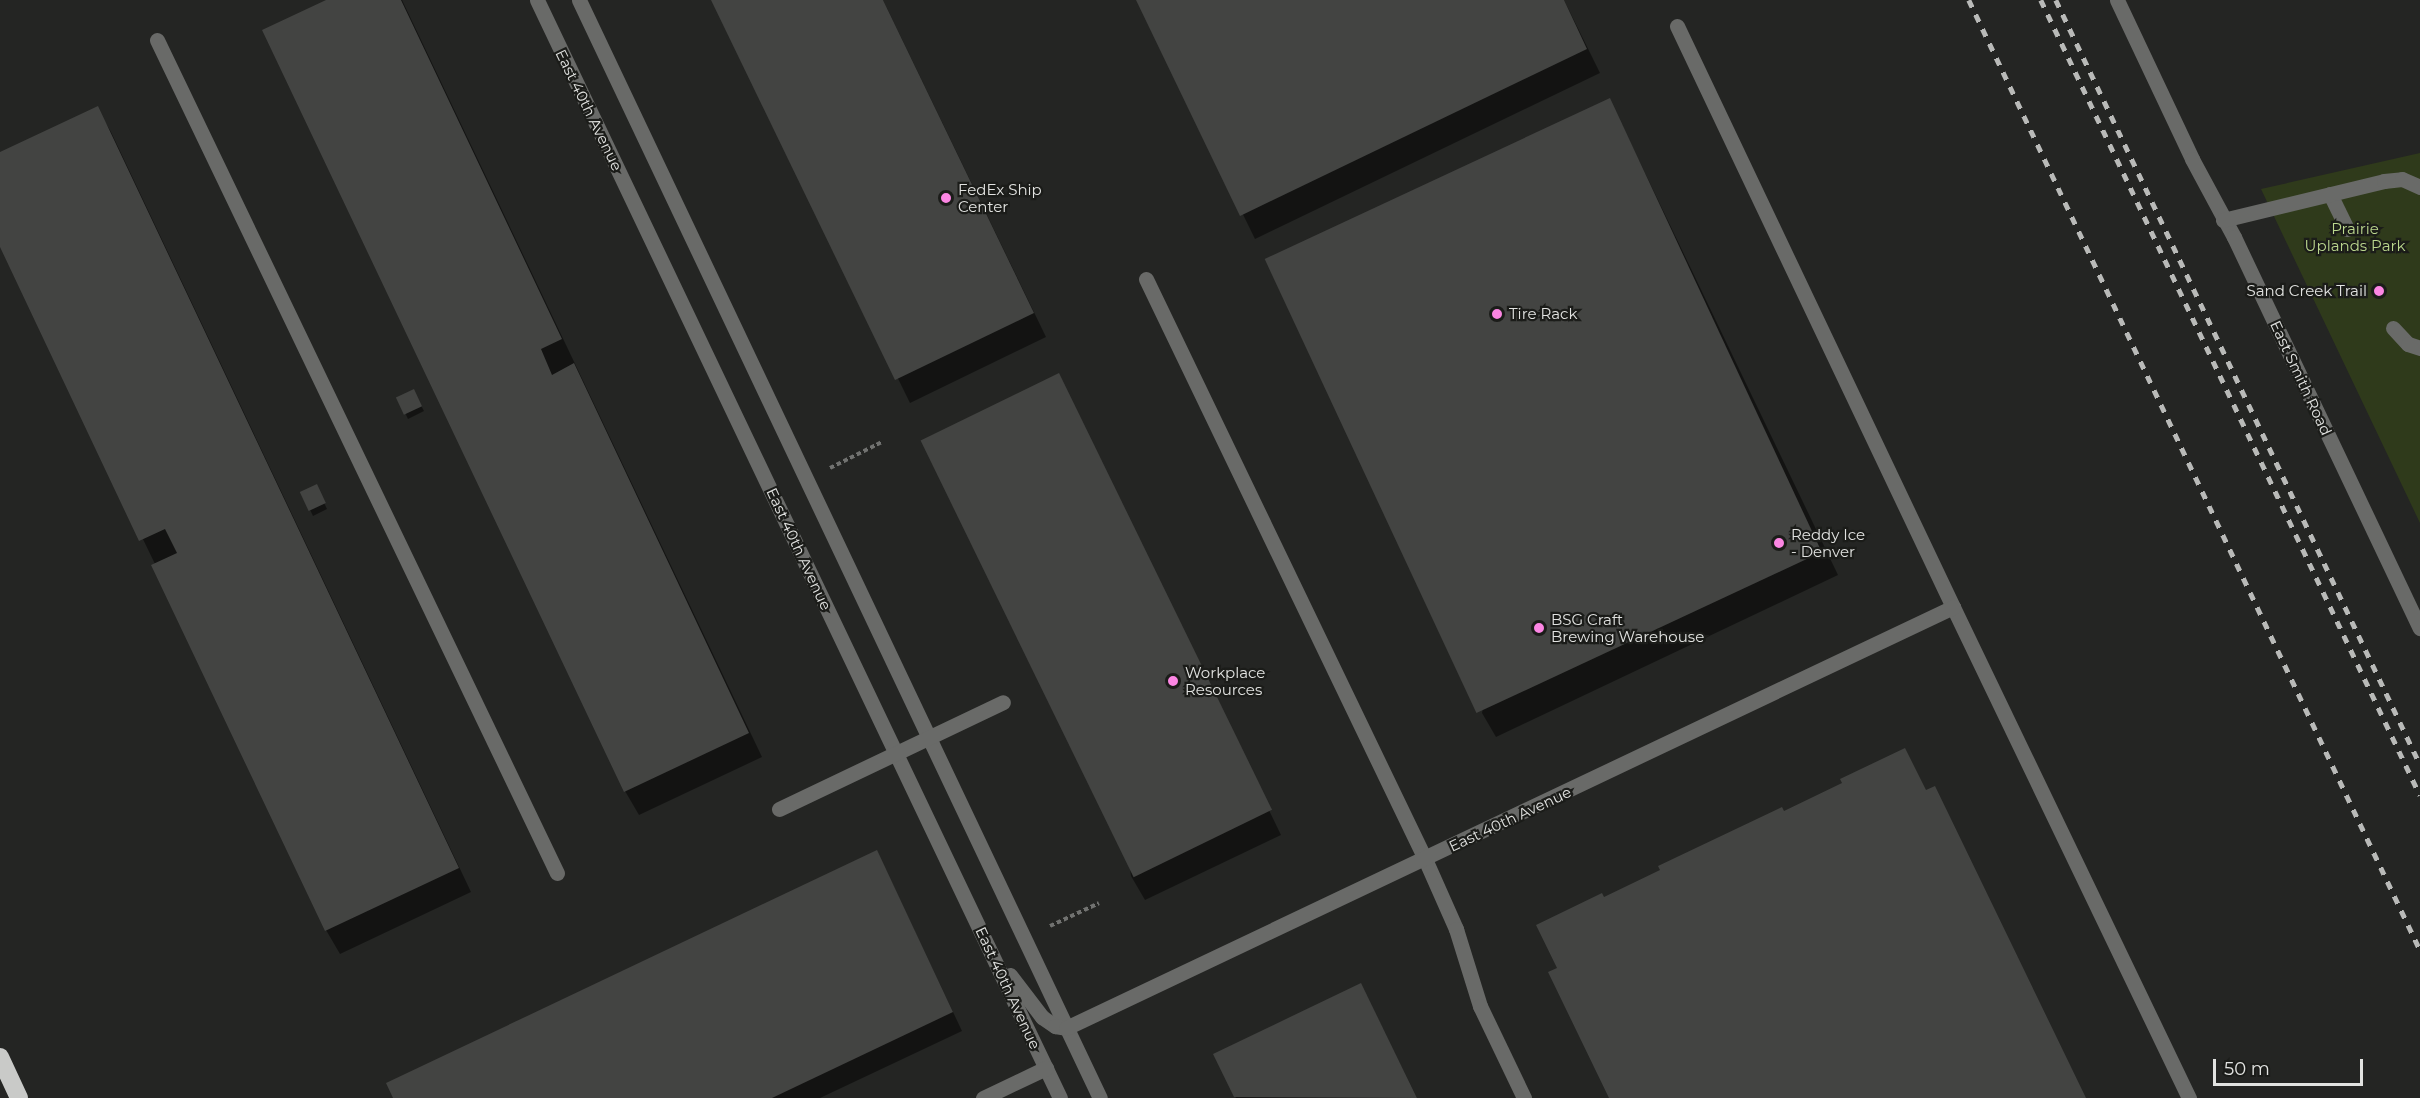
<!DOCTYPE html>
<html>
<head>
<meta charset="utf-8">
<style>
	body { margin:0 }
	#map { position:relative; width:2420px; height:1098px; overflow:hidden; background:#242523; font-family:Montserrat,sans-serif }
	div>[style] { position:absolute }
	.green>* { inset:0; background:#2f3a1b }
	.shadow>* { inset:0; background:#0007 }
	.building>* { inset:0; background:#434442; transform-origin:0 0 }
	.path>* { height:4px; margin-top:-2px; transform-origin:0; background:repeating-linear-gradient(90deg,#717270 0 4.5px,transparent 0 7.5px) }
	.minor>* { height:15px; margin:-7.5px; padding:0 7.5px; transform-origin:7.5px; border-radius:7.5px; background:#696a68 }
	.highway>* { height:18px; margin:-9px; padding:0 9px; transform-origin:9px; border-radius:9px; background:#c9cac8 }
	.rail>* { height:4.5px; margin-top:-2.25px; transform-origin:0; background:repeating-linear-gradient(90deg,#b9bab8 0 8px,transparent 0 16px) }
	.dots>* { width:16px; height:16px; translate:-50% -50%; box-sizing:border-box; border:3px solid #1b1c19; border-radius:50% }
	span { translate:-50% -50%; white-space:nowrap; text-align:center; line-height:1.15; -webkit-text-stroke:4.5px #1b1c19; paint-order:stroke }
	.street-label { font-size:15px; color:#e2e3e1 }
	.poi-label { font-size:15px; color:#e2e3e1 }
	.left { translate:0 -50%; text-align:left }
	.right { translate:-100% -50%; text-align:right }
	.park-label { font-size:15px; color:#bbd78e }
	.scale { position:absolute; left:2213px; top:1059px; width:150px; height:27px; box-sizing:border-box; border:3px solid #e2e3e1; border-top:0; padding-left:8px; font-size:18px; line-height:21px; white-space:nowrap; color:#e2e3e1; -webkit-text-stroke:4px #1b1c19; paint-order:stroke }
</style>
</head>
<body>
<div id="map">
	<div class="green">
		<i style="clip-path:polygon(2420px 153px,2420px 523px,2261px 189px)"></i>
	</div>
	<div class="shadow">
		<i style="clip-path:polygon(329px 0,402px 0,762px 757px,639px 815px,625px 791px)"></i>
		<i style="clip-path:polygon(712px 0,883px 0,1046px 337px,910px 403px)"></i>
		<i style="clip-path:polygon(1138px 0,1564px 0,1600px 73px,1255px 239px)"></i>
		<i style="clip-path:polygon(1610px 100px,1838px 575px,1496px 737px,1482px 713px)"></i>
		<i style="clip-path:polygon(97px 108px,111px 132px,471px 892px,340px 954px,326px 930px,155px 564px,0 244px,0 154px)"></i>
		<i style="clip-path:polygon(1058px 375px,1281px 835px,1145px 900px,1131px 876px)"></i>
		<i style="clip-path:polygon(416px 396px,424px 411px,408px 419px,398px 398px)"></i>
		<i style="clip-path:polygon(319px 492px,327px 509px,313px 516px,302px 493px)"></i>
		<i style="clip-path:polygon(886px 870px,962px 1031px,820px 1098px,395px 1098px)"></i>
		<i style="clip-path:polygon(1367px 996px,1417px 1098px,1236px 1098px,1215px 1055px)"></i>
	</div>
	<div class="building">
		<i style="clip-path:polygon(326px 0,401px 0,562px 339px,541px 349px,552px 375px,574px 363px,749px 733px,624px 792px,262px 30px)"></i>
		<i style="clip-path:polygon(711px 0,883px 0,1034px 313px,895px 380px)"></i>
		<i style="clip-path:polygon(1136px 0,1564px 0,1587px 49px,1240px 216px)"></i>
		<i style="left:1610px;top:98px;width:501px;height:381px;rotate:65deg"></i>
		<i style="clip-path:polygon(98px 106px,459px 868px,325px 931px,151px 565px,177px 553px,165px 529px,139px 541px,0 247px,0 152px)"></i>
		<i style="left:1059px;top:373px;width:486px;height:154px;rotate:64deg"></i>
		<i style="left:414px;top:389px;width:19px;height:20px;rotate:65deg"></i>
		<i style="left:317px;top:484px;width:21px;height:19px;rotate:65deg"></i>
		<i style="clip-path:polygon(1905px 748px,1926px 790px,1935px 786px,2086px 1098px,1609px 1098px,1548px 972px,1557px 968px,1536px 925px,1602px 893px,1604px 897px,1660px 870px,1658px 866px,1782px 807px,1784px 811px,1842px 783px,1840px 779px)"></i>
		<i style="clip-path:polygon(877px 850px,953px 1012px,772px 1098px,393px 1098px,386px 1083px)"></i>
		<i style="clip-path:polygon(1361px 983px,1417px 1098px,1234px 1097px,1213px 1054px)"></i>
	</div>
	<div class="path">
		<i style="left:830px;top:468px;width:58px;rotate:-26.6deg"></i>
		<i style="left:1050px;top:926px;width:54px;rotate:-25.1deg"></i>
	</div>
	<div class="minor">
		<i style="left:537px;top:0;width:1216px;rotate:64.53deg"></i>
		<i style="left:579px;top:0;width:1215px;rotate:64.62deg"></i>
		<i style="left:2117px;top:0;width:176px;rotate:64.7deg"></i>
		<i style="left:2192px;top:159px;width:89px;rotate:61.7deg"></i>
		<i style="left:2234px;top:237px;width:433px;rotate:64.6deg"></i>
		<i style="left:1677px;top:26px;width:643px;rotate:64.59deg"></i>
		<i style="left:1953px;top:607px;width:545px;rotate:64.33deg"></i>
		<i style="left:157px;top:40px;width:924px;rotate:64.35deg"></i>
		<i style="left:2330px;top:194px;width:39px;rotate:64deg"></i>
		<i style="left:2223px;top:220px;width:166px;rotate:-13.6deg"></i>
		<i style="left:2384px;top:181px;width:18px;rotate:-6deg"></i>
		<i style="left:2402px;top:179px;width:20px;rotate:24deg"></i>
		<i style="left:1146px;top:279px;width:644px;rotate:64.31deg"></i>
		<i style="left:1425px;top:859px;width:77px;rotate:66.1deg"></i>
		<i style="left:1456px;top:929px;width:81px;rotate:72.7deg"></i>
		<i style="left:1480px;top:1006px;width:102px;rotate:64.4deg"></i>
		<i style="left:2393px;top:328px;width:22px;rotate:47deg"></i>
		<i style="left:2408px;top:344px;width:13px;rotate:18deg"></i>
		<i style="left:779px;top:809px;width:248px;rotate:-25.5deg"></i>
		<i style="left:1010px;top:975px;width:53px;rotate:52.7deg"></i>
		<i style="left:1042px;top:1017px;width:16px;rotate:35deg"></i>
		<i style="left:1055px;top:1026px;width:11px;rotate:10deg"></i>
		<i style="left:1066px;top:1028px;width:982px;rotate:-25.39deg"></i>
		<i style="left:983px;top:1098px;width:70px;rotate:-25.5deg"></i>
	</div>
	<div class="highway">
		<i style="left:0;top:1057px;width:45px;rotate:65.1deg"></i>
	</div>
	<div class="rail">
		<i style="left:1969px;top:0;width:1052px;rotate:64.6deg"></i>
		<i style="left:2041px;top:0;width:881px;rotate:64.51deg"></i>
		<i style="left:2056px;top:0;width:846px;rotate:64.53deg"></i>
	</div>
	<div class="dots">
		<i style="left:946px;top:198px;background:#fc86e3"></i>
		<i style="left:2379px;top:291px;background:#fc86e3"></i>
		<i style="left:1497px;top:314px;background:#fc86e3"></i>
		<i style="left:1779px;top:543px;background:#fc86e3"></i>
		<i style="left:1539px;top:628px;background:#fc86e3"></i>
		<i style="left:1173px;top:681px;background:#fc86e3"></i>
	</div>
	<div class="street-label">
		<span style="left:589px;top:110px;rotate:64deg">East 40th Avenue</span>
		<span style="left:2301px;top:378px;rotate:65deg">East Smith Road</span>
		<span style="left:799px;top:549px;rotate:65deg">East 40th Avenue</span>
		<span style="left:1510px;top:819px;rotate:-25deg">East 40th Avenue</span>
		<span style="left:1008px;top:988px;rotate:65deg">East 40th Avenue</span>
	</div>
	<div class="poi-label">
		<span class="left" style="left:958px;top:198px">FedEx Ship<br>Center</span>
		<span class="right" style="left:2367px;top:291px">Sand Creek Trail</span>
		<span class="left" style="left:1509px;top:314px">Tire Rack</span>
		<span class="left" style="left:1791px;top:543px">Reddy Ice<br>- Denver</span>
		<span class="left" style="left:1551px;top:628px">BSG Craft<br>Brewing Warehouse</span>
		<span class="left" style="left:1185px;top:681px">Workplace<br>Resources</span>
	</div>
	<div class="park-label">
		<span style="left:2355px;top:237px">Prairie<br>Uplands Park</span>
	</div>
	<div class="scale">50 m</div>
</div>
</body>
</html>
